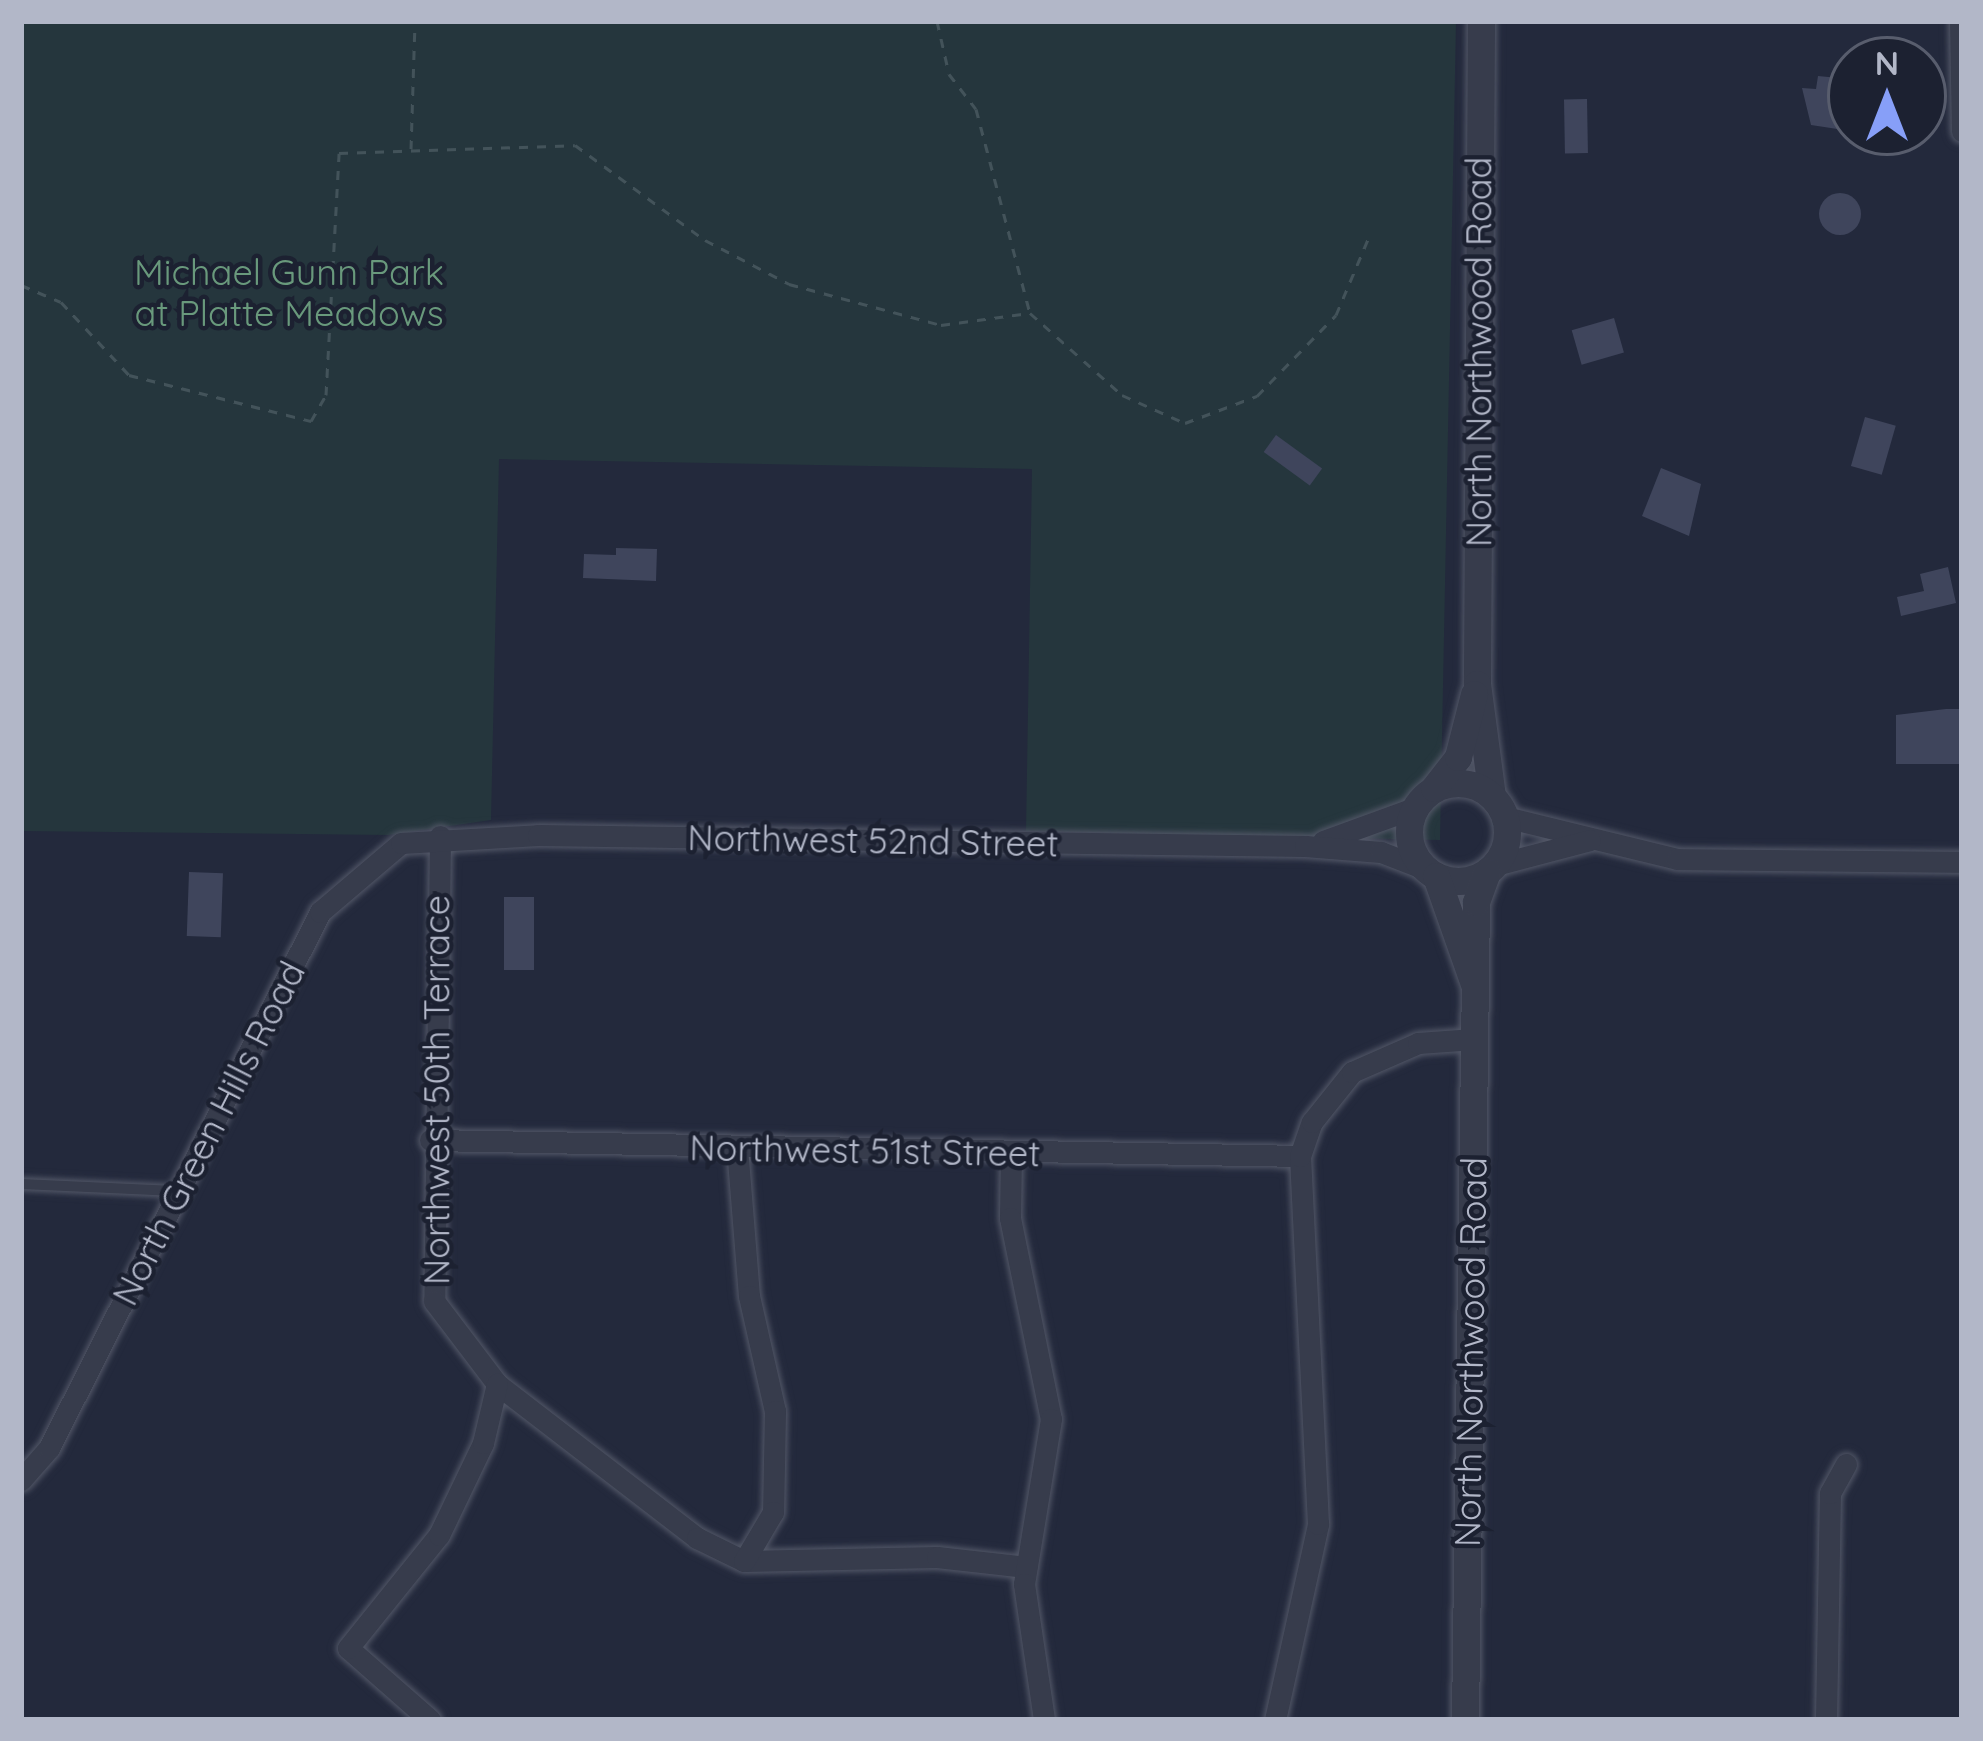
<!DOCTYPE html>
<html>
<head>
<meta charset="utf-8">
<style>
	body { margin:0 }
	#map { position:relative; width:1983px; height:1741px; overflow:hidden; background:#23293c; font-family:Quicksand,sans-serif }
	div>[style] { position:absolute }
	.green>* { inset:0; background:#25363d }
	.building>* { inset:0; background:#3f455c; transform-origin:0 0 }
	.round { border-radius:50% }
	.path>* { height:3px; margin-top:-1.5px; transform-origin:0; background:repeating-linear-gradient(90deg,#43535a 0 9px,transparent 0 18px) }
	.roads { filter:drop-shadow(0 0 3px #525767) drop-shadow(0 0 3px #525767) }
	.service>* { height:10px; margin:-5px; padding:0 5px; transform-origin:5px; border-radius:5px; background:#373c4c }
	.minor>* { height:21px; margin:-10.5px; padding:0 10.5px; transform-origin:10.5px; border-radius:10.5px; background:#373c4c }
	.tertiary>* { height:27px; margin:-13.5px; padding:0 13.5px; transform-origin:13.5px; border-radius:13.5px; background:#373c4c }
	.tertiary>.ring { margin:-13.5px; padding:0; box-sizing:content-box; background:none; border:27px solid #373c4c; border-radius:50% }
	span { translate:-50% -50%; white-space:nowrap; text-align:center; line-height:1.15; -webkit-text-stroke:9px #1c2131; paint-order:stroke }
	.park-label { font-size:36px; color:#69997c }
	.street-label { font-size:36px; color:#b2b7c8 }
	.frame { position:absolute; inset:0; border:24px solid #b2b7c8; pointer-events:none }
	.north { position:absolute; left:1827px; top:36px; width:120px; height:120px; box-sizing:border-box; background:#1c2131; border:3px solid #585d6d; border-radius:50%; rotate:0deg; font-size:33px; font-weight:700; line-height:48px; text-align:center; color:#b2b7c8 }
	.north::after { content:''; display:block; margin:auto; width:42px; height:54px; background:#879ff8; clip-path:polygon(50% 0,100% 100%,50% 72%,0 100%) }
</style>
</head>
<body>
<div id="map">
	<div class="green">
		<i style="clip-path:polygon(21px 21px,1456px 21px,1440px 840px,1026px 831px,1032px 469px,499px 459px,491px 820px,388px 835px,21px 831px)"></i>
	</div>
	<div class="building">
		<i style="clip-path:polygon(1818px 76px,1849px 79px,1844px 130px,1811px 125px,1802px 88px,1816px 89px)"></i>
		<i style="left:1587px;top:99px;width:54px;height:23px;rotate:89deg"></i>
		<i class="round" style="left:1819px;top:193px;width:42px;height:42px"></i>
		<i style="left:1614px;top:318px;width:36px;height:44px;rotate:74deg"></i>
		<i style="left:1865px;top:417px;width:32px;height:51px;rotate:16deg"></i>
		<i style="left:1276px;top:435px;width:57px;height:21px;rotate:36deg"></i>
		<i style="clip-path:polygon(1661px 468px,1701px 484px,1689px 536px,1642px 516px)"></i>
		<i style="clip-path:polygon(616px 548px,657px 549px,656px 581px,583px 578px,584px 554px,616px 555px)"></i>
		<i style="clip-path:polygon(1948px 567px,1956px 603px,1901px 616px,1897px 597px,1924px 591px,1920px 574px)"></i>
		<i style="clip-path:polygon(1946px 709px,1962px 709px,1962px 764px,1896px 764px,1896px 715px)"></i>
		<i style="left:189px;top:872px;width:34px;height:64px;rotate:2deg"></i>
		<i style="left:504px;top:897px;width:30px;height:73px"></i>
	</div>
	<div class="path">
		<i style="left:937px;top:21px;width:54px;rotate:77.2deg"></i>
		<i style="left:949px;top:74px;width:44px;rotate:52.4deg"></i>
		<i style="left:976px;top:109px;width:211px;rotate:75.2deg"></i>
		<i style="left:1030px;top:313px;width:123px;rotate:41.7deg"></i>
		<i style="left:1122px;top:395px;width:69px;rotate:24deg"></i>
		<i style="left:1185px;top:423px;width:77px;rotate:-20.6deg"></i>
		<i style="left:1257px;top:396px;width:113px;rotate:-45.7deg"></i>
		<i style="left:1336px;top:315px;width:85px;rotate:-67.1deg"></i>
		<i style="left:411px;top:149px;width:128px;rotate:-88.2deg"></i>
		<i style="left:21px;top:285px;width:43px;rotate:23deg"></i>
		<i style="left:61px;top:302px;width:100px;rotate:47deg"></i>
		<i style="left:129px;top:375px;width:188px;rotate:14.2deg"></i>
		<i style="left:311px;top:421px;width:30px;rotate:-60deg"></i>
		<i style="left:326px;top:395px;width:242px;rotate:-86.9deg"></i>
		<i style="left:339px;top:153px;width:236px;rotate:-1.9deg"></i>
		<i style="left:575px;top:145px;width:161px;rotate:36.2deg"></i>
		<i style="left:705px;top:240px;width:95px;rotate:27.6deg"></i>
		<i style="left:789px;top:284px;width:157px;rotate:15.1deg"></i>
		<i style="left:941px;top:325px;width:90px;rotate:-7.7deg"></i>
	</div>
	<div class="roads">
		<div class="service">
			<i style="left:21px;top:1184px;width:155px;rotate:2.6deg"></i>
		</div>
		<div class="minor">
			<i style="left:1960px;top:21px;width:110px;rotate:89deg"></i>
			<i style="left:1505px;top:817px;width:177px;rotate:13.7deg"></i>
			<i style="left:1677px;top:859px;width:285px;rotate:0.6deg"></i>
			<i style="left:440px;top:836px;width:465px;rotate:90.7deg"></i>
			<i style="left:434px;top:1301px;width:104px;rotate:52.8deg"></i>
			<i style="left:497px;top:1384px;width:252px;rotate:37.6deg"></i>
			<i style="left:697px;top:1538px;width:52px;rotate:26.1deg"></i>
			<i style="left:744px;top:1561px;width:193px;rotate:-1.2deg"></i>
			<i style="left:937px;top:1557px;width:90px;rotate:6.4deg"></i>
			<i style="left:1323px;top:841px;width:97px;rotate:-19.9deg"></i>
			<i style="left:1495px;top:865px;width:98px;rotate:-14.7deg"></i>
			<i style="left:430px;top:1140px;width:870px;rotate:1.05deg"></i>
			<i style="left:737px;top:1147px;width:149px;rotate:85.4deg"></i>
			<i style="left:749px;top:1296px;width:118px;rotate:77.3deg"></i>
			<i style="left:775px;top:1411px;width:101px;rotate:91.1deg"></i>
			<i style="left:773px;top:1512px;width:57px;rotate:120.6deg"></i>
			<i style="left:1011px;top:1154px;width:64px;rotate:90.9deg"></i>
			<i style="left:1010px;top:1218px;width:205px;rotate:78.5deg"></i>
			<i style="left:1051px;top:1419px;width:167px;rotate:99.3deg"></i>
			<i style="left:1024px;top:1584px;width:137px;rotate:81.6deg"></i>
			<i style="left:21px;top:1480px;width:43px;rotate:-48.8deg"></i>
			<i style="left:49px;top:1448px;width:601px;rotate:-63.18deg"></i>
			<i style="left:320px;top:912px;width:106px;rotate:-40.4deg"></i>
			<i style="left:401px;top:843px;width:137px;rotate:-3.3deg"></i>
			<i style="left:538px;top:835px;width:767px;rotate:0.82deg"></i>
			<i style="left:1305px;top:846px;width:76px;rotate:4.5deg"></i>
			<i style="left:1381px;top:852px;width:47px;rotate:21.1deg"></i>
			<i style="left:430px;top:1720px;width:109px;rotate:-138.7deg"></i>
			<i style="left:348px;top:1648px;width:145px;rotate:-51.2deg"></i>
			<i style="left:439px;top:1535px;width:102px;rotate:-64.4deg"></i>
			<i style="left:483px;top:1443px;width:61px;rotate:-76.7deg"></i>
			<i style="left:1275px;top:1720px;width:201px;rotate:-77.6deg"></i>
			<i style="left:1318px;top:1524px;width:368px;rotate:-92.8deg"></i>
			<i style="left:1300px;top:1156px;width:36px;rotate:-71deg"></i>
			<i style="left:1312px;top:1122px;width:64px;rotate:-51.3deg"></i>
			<i style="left:1352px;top:1072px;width:72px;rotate:-23.7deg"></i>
			<i style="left:1418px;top:1043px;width:56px;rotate:-4.1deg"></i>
			<i style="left:1826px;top:1720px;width:227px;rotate:-89deg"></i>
			<i style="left:1830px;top:1493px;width:33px;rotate:-61deg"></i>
		</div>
		<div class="tertiary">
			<i style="left:1481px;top:21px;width:663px;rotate:90.35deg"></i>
			<i style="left:1477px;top:684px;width:113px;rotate:82.4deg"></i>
			<i class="ring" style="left:1409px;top:783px;width:71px;height:71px"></i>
			<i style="left:1434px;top:788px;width:39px;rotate:-52deg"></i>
			<i style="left:1458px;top:757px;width:65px;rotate:-75.7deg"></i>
			<i style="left:1436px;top:876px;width:114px;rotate:70.6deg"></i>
			<i style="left:1465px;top:1720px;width:818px;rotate:-89.23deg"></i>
			<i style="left:1476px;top:902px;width:32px;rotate:-70deg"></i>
		</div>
	</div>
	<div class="park-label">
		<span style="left:289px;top:292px">Michael Gunn Park<br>at Platte Meadows</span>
	</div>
	<div class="street-label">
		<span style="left:1478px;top:352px;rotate:-90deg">North Northwood Road</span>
		<span style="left:873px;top:840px;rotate:1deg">Northwest 52nd Street</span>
		<span style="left:436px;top:1090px;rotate:-90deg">Northwest 50th Terrace</span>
		<span style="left:208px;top:1133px;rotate:-63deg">North Green Hills Road</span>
		<span style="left:865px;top:1150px;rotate:1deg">Northwest 51st Street</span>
		<span style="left:1470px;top:1352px;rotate:-89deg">North Northwood Road</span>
	</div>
	<div class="frame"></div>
	<div class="north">N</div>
</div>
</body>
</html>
